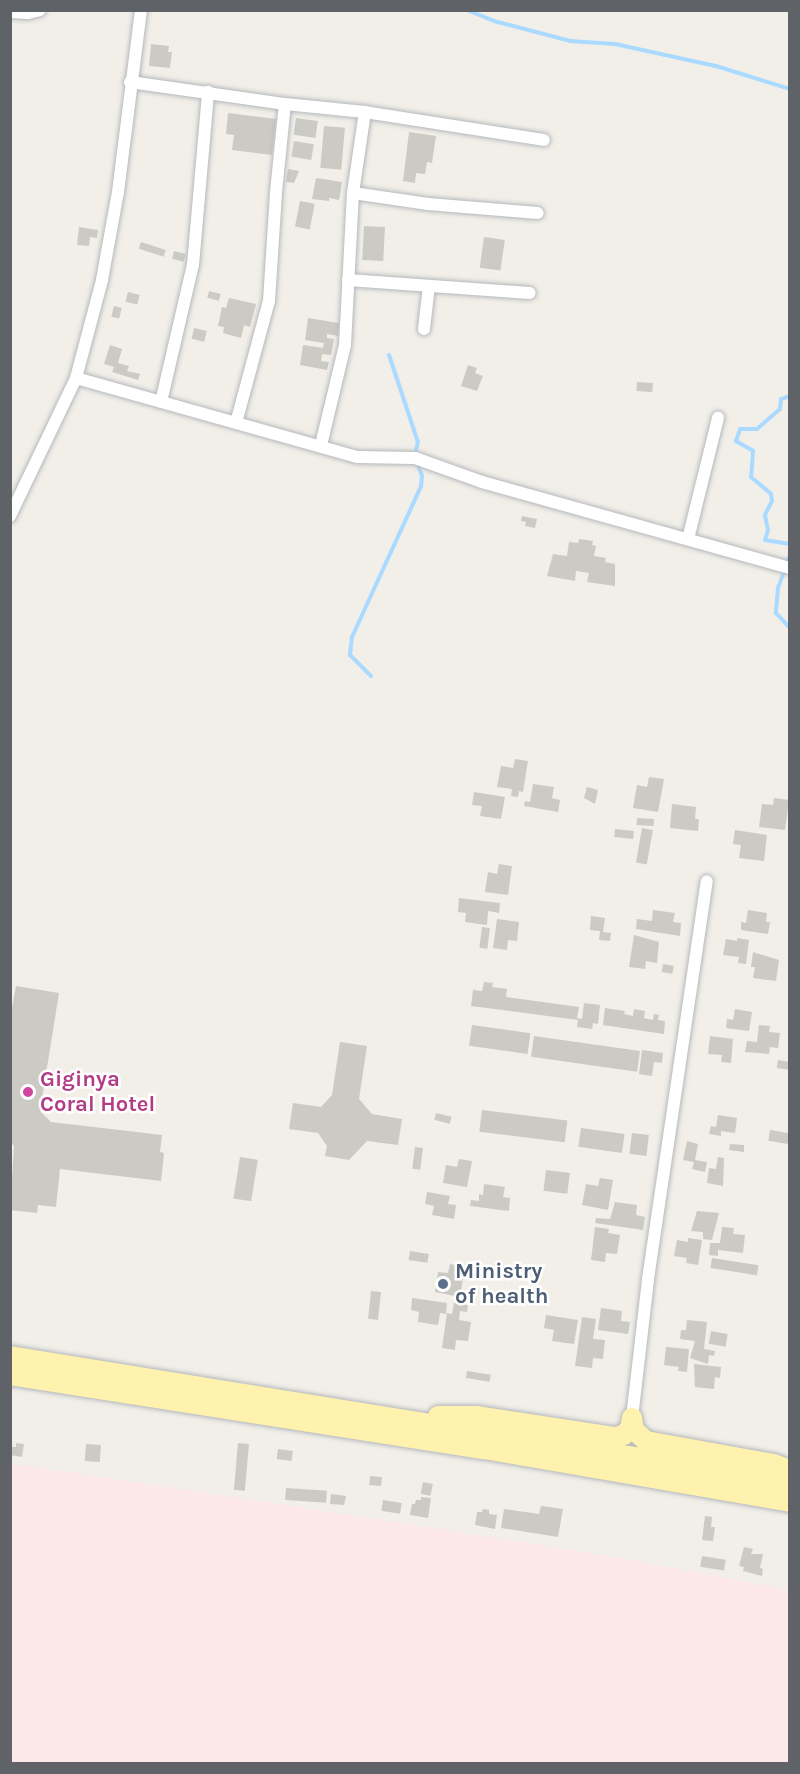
<!DOCTYPE html>
<html>
<head>
<meta charset="utf-8">
<style>
	body { margin:0 }
	#map { position:relative; width:800px; height:1774px; overflow:hidden; background:#f1efe8; font-family:Karla,sans-serif }
	div>[style] { position:absolute }
	.medical>* { inset:0; background:#fce8e6 }
	.stream>* { height:4px; margin:-2px; padding:0 2px; transform-origin:2px; border-radius:2px; background:#aadaff }
	.building>* { inset:0; background:#cccac5; transform-origin:0 0 }
	.roads { filter:drop-shadow(0 0 2px #b5b8bc) drop-shadow(0 0 2px #b5b8bc) }
	.minor>* { height:12px; margin:-6px; padding:0 6px; transform-origin:6px; border-radius:6px; background:#fff }
	.primary>* { height:20px; margin:-10px; padding:0 10px; transform-origin:10px; border-radius:10px; background:#fff2af }
	.dots>* { width:16px; height:16px; translate:-50% -50%; box-sizing:border-box; border:3px solid #fff; border-radius:50% }
	span { translate:-50% -50%; white-space:nowrap; text-align:center; line-height:1.15; -webkit-text-stroke:5px #fff; paint-order:stroke }
	.hotel-label { font-size:22px; color:#b23c85; font-weight:700 }
	.left { translate:0 -50%; text-align:left }
	.service-label { font-size:22px; color:#4e5e75; font-weight:700 }
	.frame { position:absolute; inset:0; border:12px solid #5f6368; pointer-events:none }
</style>
</head>
<body>
<div id="map">
	<div class="medical">
		<i style="clip-path:polygon(10px 1463px,423px 1526px,632px 1560px,789px 1590px,789px 1763px,11px 1763px)"></i>
	</div>
	<div class="stream">
		<i style="left:467px;top:10px;width:29px;rotate:22deg"></i>
		<i style="left:494px;top:21px;width:79px;rotate:14.7deg"></i>
		<i style="left:570px;top:41px;width:45px;rotate:3.8deg"></i>
		<i style="left:615px;top:44px;width:103px;rotate:12.3deg"></i>
		<i style="left:716px;top:66px;width:77px;rotate:17.3deg"></i>
		<i style="left:389px;top:355px;width:92px;rotate:71.6deg"></i>
		<i style="left:418px;top:442px;width:12px;rotate:104deg"></i>
		<i style="left:790px;top:396px;width:9px;rotate:162deg"></i>
		<i style="left:781px;top:399px;width:10px;rotate:96deg"></i>
		<i style="left:780px;top:409px;width:30px;rotate:139deg"></i>
		<i style="left:757px;top:429px;width:17px;rotate:180deg"></i>
		<i style="left:740px;top:429px;width:13px;rotate:108deg"></i>
		<i style="left:736px;top:441px;width:20px;rotate:30deg"></i>
		<i style="left:753px;top:451px;width:26px;rotate:94deg"></i>
		<i style="left:751px;top:477px;width:26px;rotate:40deg"></i>
		<i style="left:771px;top:494px;width:7px;rotate:82deg"></i>
		<i style="left:772px;top:501px;width:16px;rotate:117deg"></i>
		<i style="left:765px;top:515px;width:15px;rotate:79deg"></i>
		<i style="left:768px;top:530px;width:10px;rotate:107deg"></i>
		<i style="left:765px;top:540px;width:25px;rotate:9deg"></i>
		<i style="left:790px;top:555px;width:35px;rotate:110deg"></i>
		<i style="left:778px;top:588px;width:25px;rotate:95deg"></i>
		<i style="left:776px;top:613px;width:21px;rotate:47deg"></i>
		<i style="left:371px;top:676px;width:30px;rotate:-135deg"></i>
		<i style="left:350px;top:655px;width:18px;rotate:-84deg"></i>
		<i style="left:352px;top:637px;width:166px;rotate:-65.4deg"></i>
		<i style="left:421px;top:486px;width:10px;rotate:-84deg"></i>
		<i style="left:422px;top:476px;width:15px;rotate:-110deg"></i>
	</div>
	<div class="building">
		<i style="clip-path:polygon(151px 44px,169px 46px,168px 52px,172px 52px,170px 68px,149px 66px)"></i>
		<i style="clip-path:polygon(228px 113px,276px 119px,272px 155px,232px 150px,234px 135px,226px 134px)"></i>
		<i style="left:296px;top:118px;width:22px;height:17px;rotate:8deg"></i>
		<i style="left:324px;top:126px;width:21px;height:42px;rotate:5deg"></i>
		<i style="clip-path:polygon(409px 132px,436px 136px,432px 163px,427px 162px,425px 174px,416px 173px,415px 183px,403px 181px)"></i>
		<i style="left:294px;top:141px;width:20px;height:16px;rotate:9deg"></i>
		<i style="clip-path:polygon(288px 169px,299px 171px,294px 183px,286px 182px)"></i>
		<i style="clip-path:polygon(316px 178px,342px 182px,339px 200px,329px 198px,329px 201px,312px 199px)"></i>
		<i style="left:300px;top:201px;width:15px;height:26px;rotate:11deg"></i>
		<i style="left:364px;top:226px;width:21px;height:34px;rotate:3deg"></i>
		<i style="clip-path:polygon(79px 227px,98px 230px,97px 238px,90px 237px,89px 246px,77px 245px)"></i>
		<i style="left:484px;top:237px;width:21px;height:31px;rotate:8deg"></i>
		<i style="left:141px;top:242px;width:26px;height:7px;rotate:18deg"></i>
		<i style="left:174px;top:251px;width:12px;height:8px;rotate:14deg"></i>
		<i style="left:209px;top:291px;width:12px;height:7px;rotate:14deg"></i>
		<i style="left:128px;top:292px;width:12px;height:10px;rotate:14deg"></i>
		<i style="clip-path:polygon(229px 298px,256px 304px,250px 327px,244px 325px,241px 338px,223px 333px,224px 327px,218px 326px,222px 307px,226px 308px)"></i>
		<i style="left:114px;top:306px;width:8px;height:11px;rotate:14deg"></i>
		<i style="clip-path:polygon(308px 318px,339px 323px,338px 336px,327px 334px,327px 338px,334px 339px,331px 355px,322px 354px,321px 361px,329px 362px,327px 370px,300px 365px,303px 345px,323px 348px,324px 343px,305px 340px)"></i>
		<i style="left:194px;top:328px;width:13px;height:11px;rotate:13deg"></i>
		<i style="clip-path:polygon(110px 345px,122px 349px,118px 363px,129px 366px,127px 371px,140px 374px,138px 380px,112px 372px,114px 367px,104px 364px)"></i>
		<i style="clip-path:polygon(468px 365px,477px 368px,475px 373px,483px 376px,477px 391px,461px 386px)"></i>
		<i style="left:637px;top:382px;width:16px;height:9px;rotate:4deg"></i>
		<i style="clip-path:polygon(522px 516px,537px 519px,535px 528px,525px 526px,526px 522px,521px 521px)"></i>
		<i style="clip-path:polygon(579px 539px,593px 541px,592px 545px,596px 546px,594px 556px,606px 558px,605px 562px,615px 564px,615px 586px,587px 582px,589px 573px,576px 571px,575px 581px,547px 576px,553px 554px,567px 556px,569px 542px,578px 543px)"></i>
		<i style="clip-path:polygon(515px 759px,528px 761px,523px 792px,519px 791px,518px 797px,511px 796px,512px 789px,497px 787px,501px 766px,513px 768px)"></i>
		<i style="clip-path:polygon(649px 777px,664px 779px,658px 812px,633px 808px,637px 785px,647px 787px)"></i>
		<i style="clip-path:polygon(533px 784px,554px 787px,552px 798px,560px 800px,558px 812px,524px 806px,525px 801px,530px 802px)"></i>
		<i style="clip-path:polygon(587px 787px,598px 790px,595px 804px,584px 798px)"></i>
		<i style="clip-path:polygon(474px 792px,505px 797px,501px 819px,480px 816px,482px 806px,472px 805px)"></i>
		<i style="clip-path:polygon(774px 798px,789px 800px,785px 830px,759px 827px,762px 804px,773px 805px)"></i>
		<i style="clip-path:polygon(672px 804px,696px 807px,695px 819px,699px 819px,698px 831px,670px 828px)"></i>
		<i style="left:637px;top:818px;width:17px;height:7px;rotate:3deg"></i>
		<i style="left:642px;top:828px;width:11px;height:35px;rotate:10deg"></i>
		<i style="left:615px;top:829px;width:19px;height:8px;rotate:6deg"></i>
		<i style="clip-path:polygon(735px 830px,767px 835px,764px 861px,739px 858px,741px 845px,733px 844px)"></i>
		<i style="clip-path:polygon(499px 864px,512px 866px,508px 895px,485px 892px,488px 872px,497px 874px)"></i>
		<i style="clip-path:polygon(459px 898px,500px 903px,499px 913px,488px 911px,487px 925px,465px 922px,466px 913px,458px 912px)"></i>
		<i style="clip-path:polygon(653px 910px,675px 913px,673px 922px,681px 923px,680px 936px,636px 929px,637px 919px,652px 921px)"></i>
		<i style="clip-path:polygon(748px 910px,767px 913px,766px 922px,770px 922px,768px 934px,741px 930px,741px 922px,746px 923px)"></i>
		<i style="clip-path:polygon(591px 916px,605px 918px,603px 932px,611px 933px,610px 941px,599px 940px,600px 931px,590px 930px)"></i>
		<i style="clip-path:polygon(497px 919px,519px 922px,517px 941px,508px 940px,507px 950px,493px 948px)"></i>
		<i style="left:482px;top:927px;width:8px;height:21px;rotate:7deg"></i>
		<i style="clip-path:polygon(634px 935px,659px 942px,657px 963px,646px 961px,645px 969px,629px 967px)"></i>
		<i style="clip-path:polygon(737px 938px,749px 940px,746px 964px,738px 963px,739px 957px,723px 955px,726px 939px,737px 941px)"></i>
		<i style="clip-path:polygon(753px 952px,779px 960px,776px 981px,753px 978px,755px 967px,751px 967px)"></i>
		<i style="left:663px;top:964px;width:11px;height:8px;rotate:10deg"></i>
		<i style="clip-path:polygon(484px 982px,493px 983px,492px 987px,507px 989px,506px 997px,579px 1007px,577px 1018px,582px 1019px,584px 1003px,600px 1005px,598px 1024px,593px 1023px,592px 1029px,577px 1027px,578px 1020px,471px 1006px,473px 990px,482px 991px)"></i>
		<i style="clip-path:polygon(16px 986px,59px 993px,40px 1111px,51px 1122px,162px 1135px,160px 1152px,164px 1153px,161px 1181px,60px 1169px,56px 1207px,38px 1205px,37px 1213px,10px 1210px,14px 1146px,10px 1141px,10px 1019px)"></i>
		<i style="clip-path:polygon(605px 1008px,625px 1011px,624px 1014px,633px 1016px,634px 1009px,645px 1011px,644px 1018px,653px 1020px,654px 1014px,659px 1015px,658px 1020px,665px 1021px,664px 1034px,603px 1025px)"></i>
		<i style="clip-path:polygon(735px 1009px,752px 1012px,749px 1031px,726px 1028px,727px 1019px,733px 1020px)"></i>
		<i style="left:472px;top:1025px;width:59px;height:21px;rotate:8deg"></i>
		<i style="clip-path:polygon(759px 1025px,770px 1026px,769px 1032px,780px 1033px,778px 1048px,770px 1047px,769px 1054px,745px 1052px,747px 1041px,757px 1042px)"></i>
		<i style="left:534px;top:1036px;width:107px;height:21px;rotate:8deg"></i>
		<i style="clip-path:polygon(710px 1036px,733px 1039px,731px 1063px,721px 1062px,722px 1055px,708px 1054px)"></i>
		<i style="clip-path:polygon(340px 1042px,367px 1046px,359px 1099px,372px 1114px,402px 1119px,398px 1145px,367px 1141px,349px 1160px,325px 1156px,327px 1146px,318px 1133px,289px 1129px,293px 1103px,321px 1107px,332px 1095px)"></i>
		<i style="clip-path:polygon(642px 1050px,663px 1053px,662px 1063px,654px 1062px,652px 1076px,639px 1074px)"></i>
		<i style="left:778px;top:1060px;width:12px;height:8px;rotate:9deg"></i>
		<i style="left:482px;top:1110px;width:86px;height:22px;rotate:7deg"></i>
		<i style="left:436px;top:1113px;width:16px;height:7px;rotate:14deg"></i>
		<i style="clip-path:polygon(718px 1115px,737px 1118px,735px 1133px,721px 1131px,721px 1136px,709px 1134px,711px 1126px,716px 1127px)"></i>
		<i style="left:581px;top:1128px;width:44px;height:19px;rotate:8deg"></i>
		<i style="left:770px;top:1130px;width:20px;height:11px;rotate:9deg"></i>
		<i style="left:632px;top:1133px;width:17px;height:21px;rotate:7deg"></i>
		<i style="clip-path:polygon(687px 1141px,698px 1144px,695px 1160px,707px 1162px,705px 1172px,692px 1169px,694px 1162px,683px 1160px)"></i>
		<i style="clip-path:polygon(730px 1144px,744px 1145px,744px 1152px,729px 1150px)"></i>
		<i style="left:415px;top:1147px;width:8px;height:22px;rotate:7deg"></i>
		<i style="left:240px;top:1157px;width:18px;height:42px;rotate:9deg"></i>
		<i style="clip-path:polygon(718px 1157px,724px 1158px,723px 1186px,707px 1183px,709px 1168px,716px 1169px)"></i>
		<i style="clip-path:polygon(459px 1159px,472px 1161px,467px 1187px,443px 1183px,446px 1165px,457px 1167px)"></i>
		<i style="left:546px;top:1170px;width:24px;height:21px;rotate:7deg"></i>
		<i style="clip-path:polygon(600px 1178px,613px 1180px,608px 1210px,582px 1205px,586px 1184px,598px 1186px)"></i>
		<i style="clip-path:polygon(484px 1184px,505px 1187px,503px 1197px,510px 1198px,509px 1211px,470px 1206px,471px 1200px,479px 1201px,479px 1194px,483px 1195px)"></i>
		<i style="clip-path:polygon(427px 1192px,450px 1196px,448px 1204px,456px 1205px,454px 1219px,432px 1215px,434px 1206px,425px 1204px)"></i>
		<i style="clip-path:polygon(615px 1202px,637px 1205px,636px 1215px,645px 1217px,643px 1230px,595px 1223px,596px 1218px,610px 1219px)"></i>
		<i style="clip-path:polygon(697px 1211px,719px 1213px,712px 1240px,703px 1239px,703px 1232px,691px 1231px)"></i>
		<i style="clip-path:polygon(595px 1227px,609px 1229px,608px 1233px,620px 1235px,617px 1254px,606px 1253px,605px 1262px,591px 1260px)"></i>
		<i style="clip-path:polygon(722px 1227px,734px 1228px,733px 1234px,745px 1235px,743px 1253px,718px 1250px,718px 1256px,709px 1255px,710px 1243px,720px 1243px)"></i>
		<i style="clip-path:polygon(688px 1238px,702px 1240px,698px 1265px,686px 1263px,687px 1258px,674px 1256px,677px 1240px,688px 1242px)"></i>
		<i style="left:410px;top:1251px;width:19px;height:9px;rotate:9deg"></i>
		<i style="left:712px;top:1258px;width:47px;height:10px;rotate:9deg"></i>
		<i style="clip-path:polygon(450px 1264px,465px 1267px,460px 1297px,435px 1292px,438px 1272px,448px 1273px)"></i>
		<i style="left:371px;top:1291px;width:10px;height:28px;rotate:6deg"></i>
		<i style="clip-path:polygon(412px 1298px,447px 1303px,446px 1314px,440px 1313px,438px 1325px,418px 1322px,419px 1312px,411px 1310px)"></i>
		<i style="clip-path:polygon(454px 1303px,468px 1305px,467px 1312px,460px 1311px,459px 1320px,471px 1322px,468px 1341px,456px 1340px,455px 1350px,442px 1348px,447px 1313px,452px 1314px)"></i>
		<i style="clip-path:polygon(601px 1308px,622px 1311px,621px 1321px,630px 1322px,628px 1334px,598px 1330px)"></i>
		<i style="clip-path:polygon(546px 1315px,578px 1320px,574px 1344px,552px 1341px,554px 1330px,544px 1328px)"></i>
		<i style="clip-path:polygon(582px 1317px,596px 1319px,593px 1339px,605px 1340px,603px 1359px,593px 1358px,592px 1368px,575px 1366px)"></i>
		<i style="clip-path:polygon(687px 1320px,707px 1322px,704px 1349px,715px 1351px,714px 1356px,709px 1355px,708px 1364px,690px 1358px,695px 1341px,680px 1339px,681px 1330px,686px 1330px)"></i>
		<i style="left:711px;top:1331px;width:17px;height:13px;rotate:10deg"></i>
		<i style="clip-path:polygon(666px 1347px,689px 1349px,687px 1372px,678px 1371px,679px 1367px,664px 1365px)"></i>
		<i style="clip-path:polygon(694px 1364px,721px 1367px,720px 1378px,715px 1377px,714px 1389px,695px 1387px)"></i>
		<i style="left:467px;top:1371px;width:24px;height:7px;rotate:9deg"></i>
		<i style="clip-path:polygon(16px 1443px,24px 1444px,22px 1457px,10px 1455px,10px 1447px,16px 1447px)"></i>
		<i style="left:238px;top:1443px;width:11px;height:47px;rotate:5deg"></i>
		<i style="left:86px;top:1444px;width:15px;height:17px;rotate:4deg"></i>
		<i style="left:278px;top:1449px;width:15px;height:10px;rotate:8deg"></i>
		<i style="left:370px;top:1476px;width:12px;height:9px;rotate:5deg"></i>
		<i style="left:423px;top:1482px;width:10px;height:12px;rotate:11deg"></i>
		<i style="left:286px;top:1488px;width:41px;height:12px;rotate:4deg"></i>
		<i style="clip-path:polygon(331px 1494px,346px 1496px,344px 1505px,330px 1504px)"></i>
		<i style="clip-path:polygon(421px 1497px,431px 1498px,428px 1518px,410px 1515px,412px 1504px,415px 1504px,416px 1500px,421px 1500px)"></i>
		<i style="left:383px;top:1500px;width:19px;height:11px;rotate:9deg"></i>
		<i style="clip-path:polygon(541px 1506px,563px 1509px,558px 1537px,501px 1528px,504px 1509px,539px 1514px)"></i>
		<i style="clip-path:polygon(483px 1509px,489px 1510px,489px 1514px,497px 1515px,495px 1529px,475px 1525px,477px 1512px,482px 1512px)"></i>
		<i style="clip-path:polygon(705px 1516px,712px 1517px,711px 1527px,715px 1527px,713px 1541px,702px 1540px)"></i>
		<i style="clip-path:polygon(744px 1547px,753px 1549px,751px 1554px,763px 1554px,760px 1568px,763px 1569px,762px 1576px,743px 1571px,744px 1567px,739px 1566px)"></i>
		<i style="left:702px;top:1556px;width:24px;height:11px;rotate:9deg"></i>
	</div>
	<div class="roads">
		<div class="minor">
			<i style="left:10px;top:12px;width:18px;rotate:3deg"></i>
			<i style="left:28px;top:13px;width:12px;rotate:-14deg"></i>
			<i style="left:130px;top:82px;width:157px;rotate:8.1deg"></i>
			<i style="left:285px;top:104px;width:80px;rotate:5.7deg"></i>
			<i style="left:365px;top:112px;width:181px;rotate:8.9deg"></i>
			<i style="left:353px;top:193px;width:76px;rotate:8.3deg"></i>
			<i style="left:428px;top:204px;width:110px;rotate:4.7deg"></i>
			<i style="left:348px;top:280px;width:182px;rotate:4.1deg"></i>
			<i style="left:424px;top:329px;width:43px;rotate:-83.4deg"></i>
			<i style="left:76px;top:378px;width:292px;rotate:15.7deg"></i>
			<i style="left:357px;top:457px;width:58px;rotate:1deg"></i>
			<i style="left:415px;top:458px;width:71px;rotate:19.7deg"></i>
			<i style="left:482px;top:482px;width:320px;rotate:15.6deg"></i>
			<i style="left:161px;top:402px;width:141px;rotate:-76.9deg"></i>
			<i style="left:193px;top:265px;width:174px;rotate:-85deg"></i>
			<i style="left:236px;top:423px;width:126px;rotate:-74.9deg"></i>
			<i style="left:269px;top:301px;width:109px;rotate:-86.3deg"></i>
			<i style="left:276px;top:192px;width:88px;rotate:-84.2deg"></i>
			<i style="left:321px;top:445px;width:103px;rotate:-76.5deg"></i>
			<i style="left:345px;top:345px;width:152px;rotate:-87deg"></i>
			<i style="left:353px;top:193px;width:82px;rotate:-81.6deg"></i>
			<i style="left:10px;top:516px;width:153px;rotate:-64.4deg"></i>
			<i style="left:76px;top:378px;width:101px;rotate:-75.1deg"></i>
			<i style="left:102px;top:280px;width:89px;rotate:-79.7deg"></i>
			<i style="left:118px;top:192px;width:183px;rotate:-82.8deg"></i>
			<i style="left:688px;top:539px;width:125px;rotate:-76.1deg"></i>
			<i style="left:632px;top:1418px;width:140px;rotate:-83.4deg"></i>
			<i style="left:648px;top:1279px;width:402px;rotate:-81.6deg"></i>
		</div>
		<div class="primary">
			<i style="left:10px;top:1356px;width:632px;rotate:9.19deg"></i>
			<i style="left:634px;top:1457px;width:159px;rotate:10.5deg"></i>
			<i style="left:10px;top:1375px;width:480px;rotate:8.9deg"></i>
			<i style="left:484px;top:1449px;width:311px;rotate:9.8deg"></i>
			<i style="left:438px;top:1416px;width:38px"></i>
			<i style="left:476px;top:1416px;width:141px;rotate:8.6deg"></i>
			<i style="left:615px;top:1437px;width:9px;rotate:-13deg"></i>
			<i style="left:624px;top:1435px;width:9px;rotate:-49deg"></i>
			<i style="left:630px;top:1428px;width:10px;rotate:-79deg"></i>
			<i style="left:632px;top:1418px;width:12px;rotate:81deg"></i>
			<i style="left:634px;top:1430px;width:16px;rotate:43deg"></i>
			<i style="left:646px;top:1441px;width:130px;rotate:10.2deg"></i>
			<i style="left:774px;top:1464px;width:17px;rotate:21deg"></i>
		</div>
	</div>
	<div class="dots">
		<i style="left:28px;top:1092px;background:#d1479c"></i>
		<i style="left:443px;top:1284px;background:#5c6f8a"></i>
	</div>
	<div class="hotel-label">
		<span class="left" style="left:40px;top:1092px">Giginya<br>Coral Hotel</span>
	</div>
	<div class="service-label">
		<span class="left" style="left:455px;top:1284px">Ministry<br>of health</span>
	</div>
	<div class="frame"></div>
</div>
</body>
</html>
